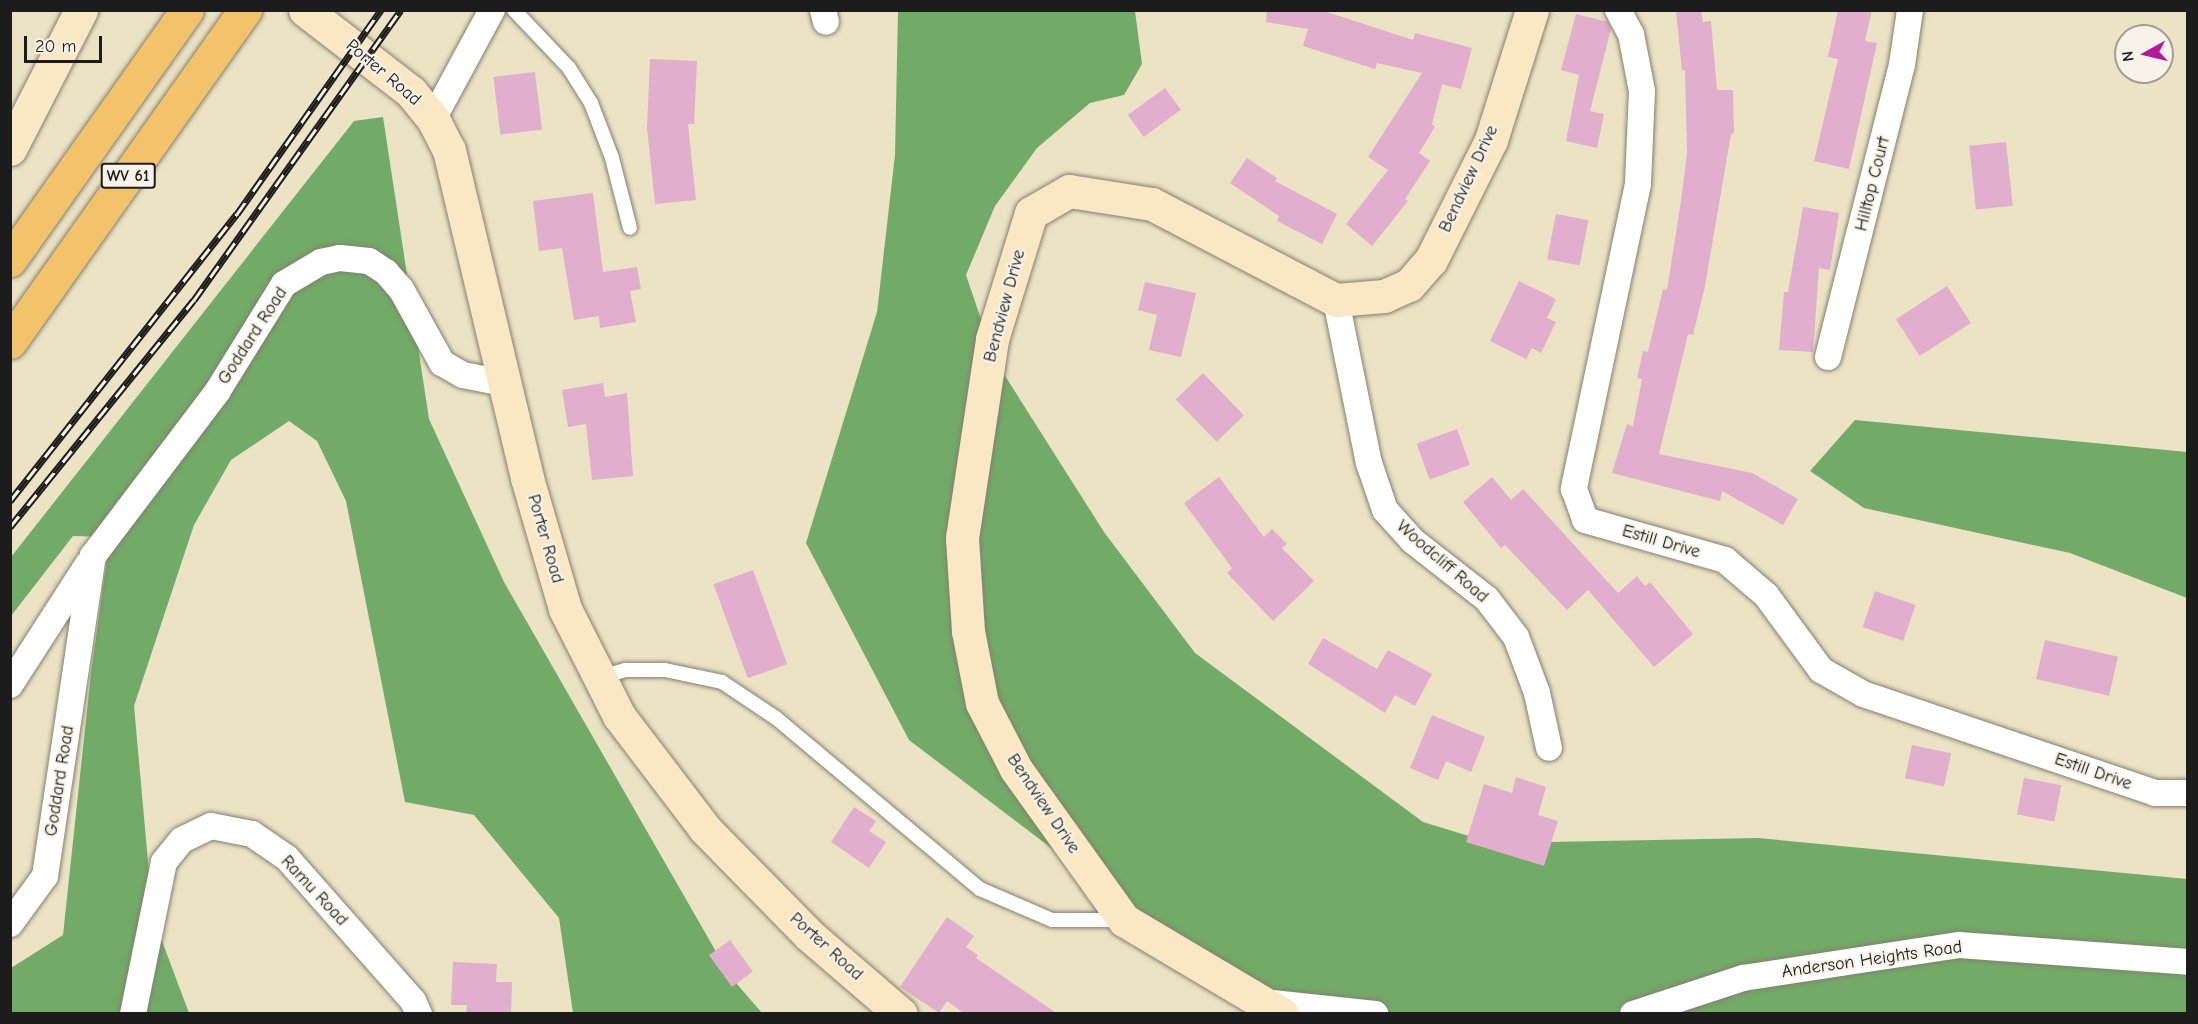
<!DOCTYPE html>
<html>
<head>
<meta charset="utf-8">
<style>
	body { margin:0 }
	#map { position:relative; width:2198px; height:1024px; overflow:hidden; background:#ece3c5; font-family:"Comic Neue",sans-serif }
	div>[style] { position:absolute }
	.forest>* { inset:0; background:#72aa67 }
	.building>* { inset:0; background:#e1aece; transform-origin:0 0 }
	.roads { filter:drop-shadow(0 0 2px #848070) drop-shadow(0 0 2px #848070) }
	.lane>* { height:14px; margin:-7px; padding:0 7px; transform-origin:7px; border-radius:7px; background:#fff }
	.street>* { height:26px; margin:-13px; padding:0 13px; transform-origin:13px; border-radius:13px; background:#fff }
	.secondary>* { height:33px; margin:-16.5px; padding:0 16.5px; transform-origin:16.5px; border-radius:16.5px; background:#fae7c3 }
	.primary>* { height:33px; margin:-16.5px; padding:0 16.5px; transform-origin:16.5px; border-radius:16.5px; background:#f2c36a }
	.rail>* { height:7px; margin-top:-3.5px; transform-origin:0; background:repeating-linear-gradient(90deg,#f7f3e8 0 14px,#1c1c1c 0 28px); box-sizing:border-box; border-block:2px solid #1c1c1c }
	span { translate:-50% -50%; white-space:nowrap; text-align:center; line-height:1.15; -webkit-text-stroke:4.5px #f7f3e8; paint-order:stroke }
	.shield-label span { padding:2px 4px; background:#f7f3e8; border:2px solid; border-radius:4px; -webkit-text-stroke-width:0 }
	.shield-label { font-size:16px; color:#1c1c1c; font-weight:700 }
	.street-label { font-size:18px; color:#1c1c1c }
	.frame { position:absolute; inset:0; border:12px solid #1c1c1c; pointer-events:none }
	.north { position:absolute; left:2114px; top:24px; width:60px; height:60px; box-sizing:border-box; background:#f7f3e8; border:2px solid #9f9d96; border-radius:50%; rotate:262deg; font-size:16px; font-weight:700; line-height:24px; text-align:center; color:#1c1c1c }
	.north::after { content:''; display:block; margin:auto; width:21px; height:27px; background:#b5179e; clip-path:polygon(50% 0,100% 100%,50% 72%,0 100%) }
	.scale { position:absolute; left:24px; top:36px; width:78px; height:27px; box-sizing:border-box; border:3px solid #1c1c1c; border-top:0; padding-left:8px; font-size:18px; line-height:21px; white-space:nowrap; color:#1c1c1c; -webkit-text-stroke:4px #f7f3e8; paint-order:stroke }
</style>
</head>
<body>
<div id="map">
	<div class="forest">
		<i style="clip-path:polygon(898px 11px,1135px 11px,1142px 64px,1124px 95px,1090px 103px,1037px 148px,995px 206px,966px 275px,995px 360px,1104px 532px,1195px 653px,1423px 822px,1492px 843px,1758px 838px,2187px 879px,2187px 1013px,1304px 1013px,1167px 936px,909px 740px,806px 543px,877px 312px,895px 155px)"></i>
		<i style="clip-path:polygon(383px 117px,429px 419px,504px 582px,730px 976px,762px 1013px,573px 1013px,559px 918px,474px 815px,405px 802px,346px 501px,317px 441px,289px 421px,231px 460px,194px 525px,134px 706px,153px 917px,189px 1013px,11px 1013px,11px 968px,63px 935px,91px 673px,110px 537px,73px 536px,11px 616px,11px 557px,354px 121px)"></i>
		<i style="clip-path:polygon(1855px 420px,2187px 452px,2187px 598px,2070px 553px,1864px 508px,1810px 471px)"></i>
	</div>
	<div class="building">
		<i style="clip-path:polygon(1267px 10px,1321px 10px,1413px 40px,1415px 33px,1472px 48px,1461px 89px,1442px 84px,1432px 124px,1435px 127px,1419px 153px,1430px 161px,1405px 199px,1408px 201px,1372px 246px,1346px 224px,1388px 170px,1368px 157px,1422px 73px,1377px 63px,1375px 69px,1303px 46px,1308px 29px,1266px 22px)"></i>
		<i style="clip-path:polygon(1676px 10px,1701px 10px,1703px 22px,1711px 21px,1717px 90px,1733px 90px,1734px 133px,1731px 134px,1705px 286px,1693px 335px,1688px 334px,1659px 454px,1752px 473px,1798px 499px,1783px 525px,1722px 491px,1720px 501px,1612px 473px,1627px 424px,1633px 426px,1642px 379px,1637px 378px,1643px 351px,1648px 352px,1663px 289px,1667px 290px,1681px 201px,1687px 153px,1685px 70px,1682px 71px)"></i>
		<i style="clip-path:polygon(1838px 10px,1872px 10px,1865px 41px,1877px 43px,1849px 169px,1814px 161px,1838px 59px,1828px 57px)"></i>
		<i style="clip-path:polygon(1576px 14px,1608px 22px,1611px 29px,1590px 111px,1604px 114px,1597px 148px,1566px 141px,1579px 75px,1561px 70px)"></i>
		<i style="clip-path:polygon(650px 59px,697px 61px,694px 124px,688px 124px,696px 200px,655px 204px,647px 128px)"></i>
		<i style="left:535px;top:72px;width:58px;height:42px;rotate:83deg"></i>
		<i style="left:1165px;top:88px;width:27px;height:46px;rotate:54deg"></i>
		<i style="left:2006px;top:142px;width:64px;height:37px;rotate:84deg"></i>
		<i style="clip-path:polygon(1247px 158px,1277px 178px,1275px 181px,1337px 214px,1322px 244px,1277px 221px,1279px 216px,1230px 183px)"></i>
		<i style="clip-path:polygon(593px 193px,603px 272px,637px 267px,641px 289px,630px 291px,636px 322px,600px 328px,599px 316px,574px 320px,562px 248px,539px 251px,533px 201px)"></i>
		<i style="clip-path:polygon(1803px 207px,1839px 213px,1830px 270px,1819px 268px,1813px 352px,1779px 350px,1784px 292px,1788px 292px)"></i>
		<i style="left:1556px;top:214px;width:33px;height:46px;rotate:11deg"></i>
		<i style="clip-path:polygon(1519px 281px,1556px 299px,1547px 318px,1556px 322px,1541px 353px,1532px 348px,1526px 359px,1490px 341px)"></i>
		<i style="clip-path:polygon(1145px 282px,1196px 293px,1181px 357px,1149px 350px,1157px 315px,1138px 310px)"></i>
		<i style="left:1947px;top:286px;width:44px;height:61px;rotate:57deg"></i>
		<i style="left:1203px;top:373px;width:59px;height:38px;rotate:46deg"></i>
		<i style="clip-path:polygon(603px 383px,605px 397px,627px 393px,633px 476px,592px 480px,586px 424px,568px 427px,562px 390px)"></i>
		<i style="left:1457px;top:429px;width:38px;height:43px;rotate:70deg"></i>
		<i style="clip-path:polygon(1219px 477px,1264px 537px,1272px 529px,1287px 544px,1282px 548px,1314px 581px,1273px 621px,1227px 573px,1232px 568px,1184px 503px)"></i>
		<i style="clip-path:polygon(1492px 477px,1511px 500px,1523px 489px,1618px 593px,1637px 576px,1645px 586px,1650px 582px,1693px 634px,1654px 667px,1588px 590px,1567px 610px,1505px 545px,1501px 548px,1463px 502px)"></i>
		<i style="left:753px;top:570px;width:100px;height:42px;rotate:70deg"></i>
		<i style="left:1875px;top:591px;width:43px;height:38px;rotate:19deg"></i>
		<i style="clip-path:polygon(1323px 638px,1377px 669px,1388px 650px,1432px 674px,1415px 706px,1395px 695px,1385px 713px,1308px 664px)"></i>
		<i style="left:2045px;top:640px;width:75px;height:40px;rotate:13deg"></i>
		<i style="clip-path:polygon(1432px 715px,1485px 737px,1471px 772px,1446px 761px,1438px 780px,1410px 768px)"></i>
		<i style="left:1912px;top:745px;width:40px;height:34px;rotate:12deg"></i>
		<i style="clip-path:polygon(1516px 777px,1546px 787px,1538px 815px,1558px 821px,1544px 866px,1466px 842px,1484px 784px,1512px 793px)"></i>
		<i style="left:2024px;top:778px;width:38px;height:37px;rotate:11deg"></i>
		<i style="clip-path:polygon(854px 807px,876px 821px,869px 831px,886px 842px,869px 868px,831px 842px)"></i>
		<i style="clip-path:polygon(947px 917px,974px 936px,966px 947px,978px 955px,976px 958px,1058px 1014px,965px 1014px,947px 1001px,939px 1013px,900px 987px)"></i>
		<i style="left:730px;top:940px;width:39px;height:26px;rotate:54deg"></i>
		<i style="clip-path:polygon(453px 962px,497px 964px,496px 982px,512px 982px,511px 1014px,466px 1014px,467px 1005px,451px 1005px)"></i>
	</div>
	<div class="roads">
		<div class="lane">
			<i style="left:514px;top:10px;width:80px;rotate:46.5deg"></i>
			<i style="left:569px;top:68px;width:41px;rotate:57.8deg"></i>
			<i style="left:591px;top:103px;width:59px;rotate:69.1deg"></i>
			<i style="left:612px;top:158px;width:72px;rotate:75.6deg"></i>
			<i style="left:599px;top:678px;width:28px;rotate:-17deg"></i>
			<i style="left:626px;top:670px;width:39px"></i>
			<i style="left:665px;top:670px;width:58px;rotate:11.9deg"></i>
			<i style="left:722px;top:682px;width:65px;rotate:33.7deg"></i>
			<i style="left:776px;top:718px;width:266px;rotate:40deg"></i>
			<i style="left:980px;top:889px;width:78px;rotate:23.3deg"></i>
			<i style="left:1052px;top:920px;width:69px"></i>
		</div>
		<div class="street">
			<i style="left:823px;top:10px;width:12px;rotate:76deg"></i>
			<i style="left:1618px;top:10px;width:27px;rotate:62deg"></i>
			<i style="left:1631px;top:34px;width:58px;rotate:79.1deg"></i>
			<i style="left:1642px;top:91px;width:93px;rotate:92.5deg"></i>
			<i style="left:1638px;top:184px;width:312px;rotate:101.9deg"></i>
			<i style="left:1574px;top:489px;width:33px;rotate:70deg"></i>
			<i style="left:1585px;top:520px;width:146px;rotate:15.9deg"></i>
			<i style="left:1725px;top:560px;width:54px;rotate:40.5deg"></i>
			<i style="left:1766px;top:595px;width:93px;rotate:53.7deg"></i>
			<i style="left:1821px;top:670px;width:48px;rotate:29.7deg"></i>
			<i style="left:1863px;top:694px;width:308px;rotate:18.7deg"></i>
			<i style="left:2155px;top:793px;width:33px"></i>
			<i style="left:433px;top:119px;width:124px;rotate:-61.6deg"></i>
			<i style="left:1336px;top:300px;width:166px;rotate:78.6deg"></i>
			<i style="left:1369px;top:463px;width:50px;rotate:71.2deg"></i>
			<i style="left:1385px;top:510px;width:42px;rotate:47.9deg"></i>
			<i style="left:1413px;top:541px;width:94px;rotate:38.1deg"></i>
			<i style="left:1487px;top:599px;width:48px;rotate:52.7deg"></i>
			<i style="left:1516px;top:637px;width:60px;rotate:69.4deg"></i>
			<i style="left:1537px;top:693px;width:56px;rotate:77.7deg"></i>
			<i style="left:1828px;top:357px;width:301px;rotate:-75.8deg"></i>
			<i style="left:1902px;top:65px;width:56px;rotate:-81.7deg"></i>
			<i style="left:10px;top:685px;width:144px;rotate:-57.2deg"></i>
			<i style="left:10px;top:924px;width:59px;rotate:-53.9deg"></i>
			<i style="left:45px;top:876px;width:324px;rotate:-81.5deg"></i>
			<i style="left:93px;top:556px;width:206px;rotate:-52.9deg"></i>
			<i style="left:217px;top:392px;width:127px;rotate:-58.2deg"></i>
			<i style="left:284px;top:284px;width:43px;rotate:-30.7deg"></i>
			<i style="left:321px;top:262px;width:19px;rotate:-12deg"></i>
			<i style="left:340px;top:258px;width:29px;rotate:6deg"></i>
			<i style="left:369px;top:261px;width:20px;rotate:33deg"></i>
			<i style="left:386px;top:272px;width:23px;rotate:49deg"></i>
			<i style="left:401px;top:289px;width:85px;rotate:61deg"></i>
			<i style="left:442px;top:363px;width:24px;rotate:30deg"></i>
			<i style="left:463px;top:375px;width:41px;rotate:11.3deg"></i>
			<i style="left:1263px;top:1002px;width:113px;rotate:6.1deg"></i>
			<i style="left:133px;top:1014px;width:155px;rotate:-78.5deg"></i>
			<i style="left:164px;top:862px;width:28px;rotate:-51deg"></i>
			<i style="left:182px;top:840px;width:32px;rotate:-26deg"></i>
			<i style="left:211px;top:826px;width:42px;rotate:11deg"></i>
			<i style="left:252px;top:834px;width:42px;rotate:34.4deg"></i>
			<i style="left:287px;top:858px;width:191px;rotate:48.6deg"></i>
			<i style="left:413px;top:1001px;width:14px;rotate:65deg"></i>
			<i style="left:1633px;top:1014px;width:116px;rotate:-18.1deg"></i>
			<i style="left:1743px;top:978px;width:219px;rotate:-8.7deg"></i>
			<i style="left:1959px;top:945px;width:230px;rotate:4.2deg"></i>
		</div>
		<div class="secondary">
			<i style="left:305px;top:10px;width:134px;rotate:37.7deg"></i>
			<i style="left:411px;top:92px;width:35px;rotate:51deg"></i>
			<i style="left:433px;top:119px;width:35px;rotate:63deg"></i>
			<i style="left:449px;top:150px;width:337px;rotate:76.6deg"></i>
			<i style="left:527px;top:478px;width:136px;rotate:73.8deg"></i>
			<i style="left:565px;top:609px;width:120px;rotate:63.2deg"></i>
			<i style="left:619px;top:716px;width:142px;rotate:52.7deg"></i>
			<i style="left:705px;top:829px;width:148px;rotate:45.5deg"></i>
			<i style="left:809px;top:935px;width:121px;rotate:40.7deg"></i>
			<i style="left:10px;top:149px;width:156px;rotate:-62.9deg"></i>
			<i style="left:1282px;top:1014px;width:184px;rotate:-149.3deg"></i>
			<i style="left:1124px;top:920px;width:186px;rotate:-125.6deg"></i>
			<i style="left:1016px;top:769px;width:74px;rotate:-117.3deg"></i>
			<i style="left:982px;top:703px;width:73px;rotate:-101deg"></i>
			<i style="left:968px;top:631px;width:93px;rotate:-93.7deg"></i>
			<i style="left:962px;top:538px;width:201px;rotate:-81.4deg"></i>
			<i style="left:992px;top:339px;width:132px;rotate:-72.8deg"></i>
			<i style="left:1031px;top:213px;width:44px;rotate:-30.1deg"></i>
			<i style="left:1069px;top:191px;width:84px;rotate:8.9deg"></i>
			<i style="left:1152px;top:204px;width:208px;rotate:27.6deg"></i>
			<i style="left:1336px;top:300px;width:48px;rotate:-4.8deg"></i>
			<i style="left:1384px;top:296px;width:27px;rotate:-24deg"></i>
			<i style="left:1409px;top:285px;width:33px;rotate:-49deg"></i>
			<i style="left:1431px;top:260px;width:134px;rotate:-63.4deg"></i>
			<i style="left:1491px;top:140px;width:136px;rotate:-72.5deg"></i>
		</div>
		<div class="primary">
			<i style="left:10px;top:260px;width:306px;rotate:-54.7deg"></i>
			<i style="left:10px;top:342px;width:407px;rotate:-54.7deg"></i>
		</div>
	</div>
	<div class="rail">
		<i style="left:10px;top:501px;width:366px;rotate:-51.7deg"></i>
		<i style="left:237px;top:214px;width:250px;rotate:-54.8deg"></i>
		<i style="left:10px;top:527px;width:292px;rotate:-51deg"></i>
		<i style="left:194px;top:300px;width:356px;rotate:-54.5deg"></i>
	</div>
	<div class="shield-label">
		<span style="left:128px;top:176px">WV 61</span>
	</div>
	<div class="street-label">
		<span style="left:383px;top:73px;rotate:40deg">Porter Road</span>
		<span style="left:1469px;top:179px;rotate:-65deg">Bendview Drive</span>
		<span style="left:1873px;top:184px;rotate:-76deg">Hilltop Court</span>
		<span style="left:1005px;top:306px;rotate:-75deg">Bendview Drive</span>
		<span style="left:253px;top:336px;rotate:-57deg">Goddard Road</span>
		<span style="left:545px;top:539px;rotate:74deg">Porter Road</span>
		<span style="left:1661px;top:542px;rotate:16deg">Estill Drive</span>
		<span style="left:1442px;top:562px;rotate:41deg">Woodcliff Road</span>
		<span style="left:2093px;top:772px;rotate:19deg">Estill Drive</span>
		<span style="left:60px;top:781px;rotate:-81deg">Goddard Road</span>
		<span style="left:1043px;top:804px;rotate:56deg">Bendview Drive</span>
		<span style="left:314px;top:891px;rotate:47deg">Ramu Road</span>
		<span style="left:826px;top:947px;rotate:42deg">Porter Road</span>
		<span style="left:1872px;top:960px;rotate:-8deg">Anderson Heights Road</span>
	</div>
	<div class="frame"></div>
	<div class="north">N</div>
	<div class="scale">20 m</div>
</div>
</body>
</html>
